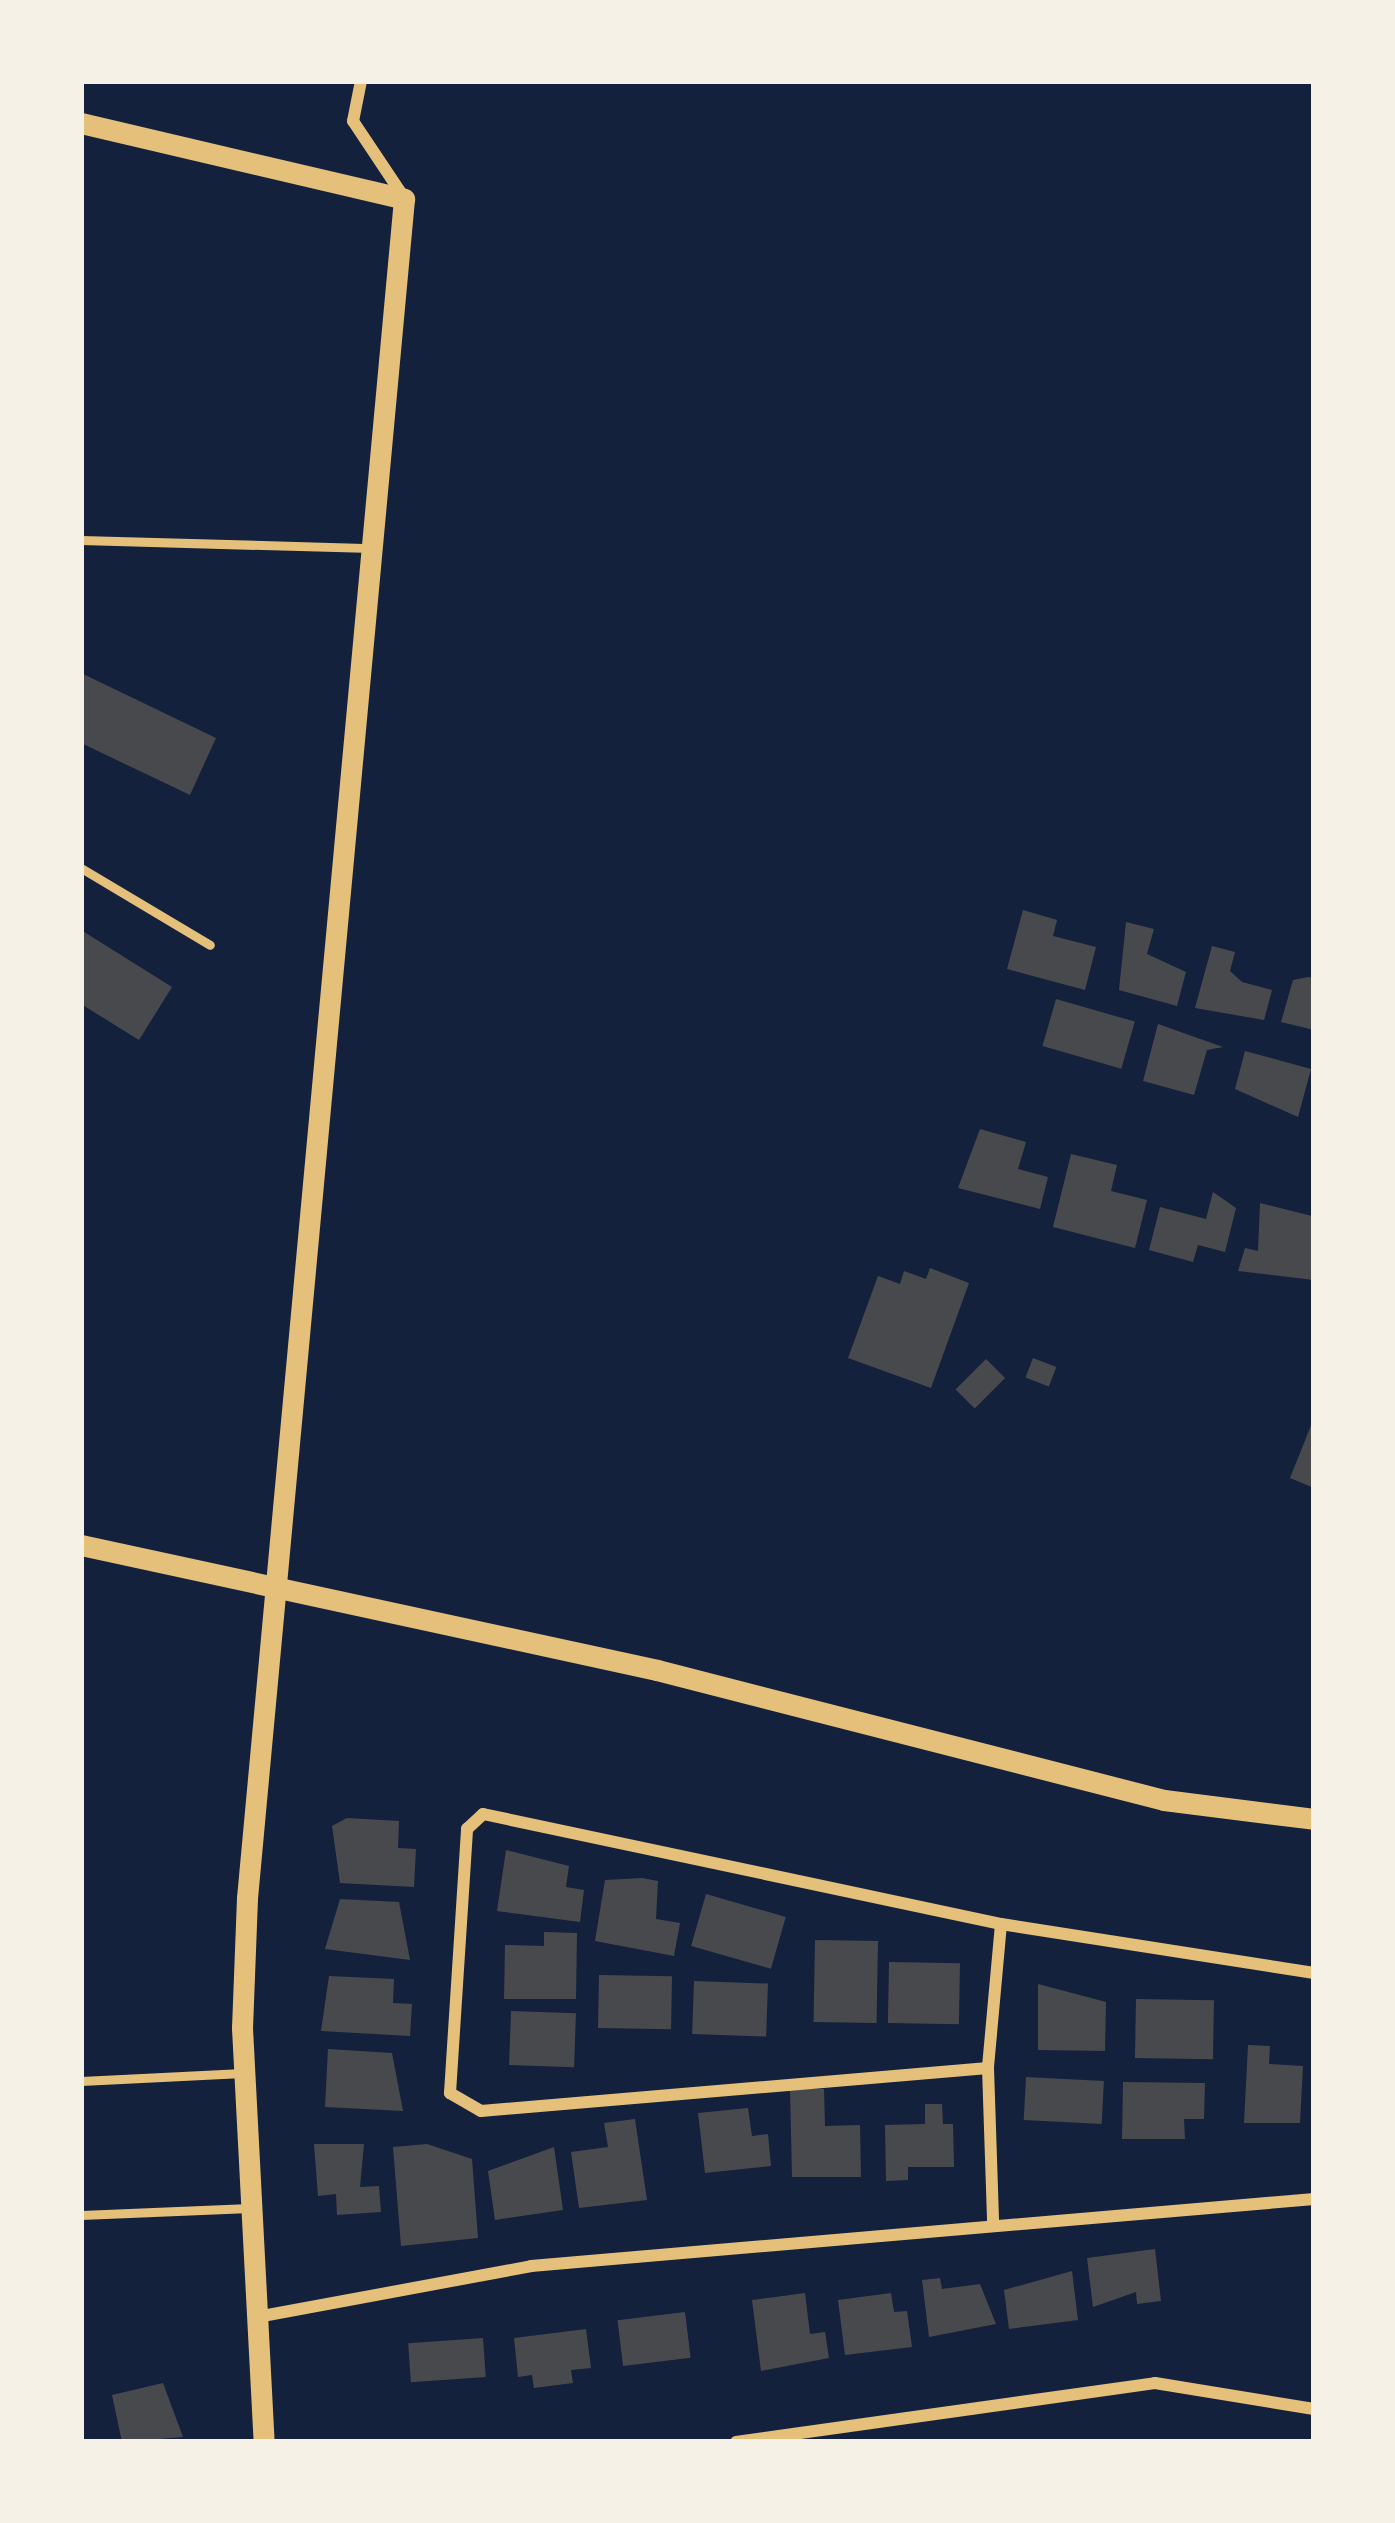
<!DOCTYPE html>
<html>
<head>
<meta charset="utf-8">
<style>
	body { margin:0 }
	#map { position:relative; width:1395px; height:2523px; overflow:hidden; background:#14213d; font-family:"PT Sans",sans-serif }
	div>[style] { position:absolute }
	.building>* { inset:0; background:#48494c; transform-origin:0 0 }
	.service>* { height:9px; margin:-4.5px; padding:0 4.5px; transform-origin:4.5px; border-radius:4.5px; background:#e5c07b }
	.minor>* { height:12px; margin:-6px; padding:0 6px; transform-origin:6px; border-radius:6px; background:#e5c07b }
	.tertiary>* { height:21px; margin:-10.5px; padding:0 10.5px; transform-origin:10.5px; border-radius:10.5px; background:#e5c07b }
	span { translate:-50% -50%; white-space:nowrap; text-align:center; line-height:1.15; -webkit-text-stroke:12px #f6f1e7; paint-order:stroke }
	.frame { position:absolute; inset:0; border:84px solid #f6f1e7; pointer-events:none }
</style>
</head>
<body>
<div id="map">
	<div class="building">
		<i style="clip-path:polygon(81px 673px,216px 738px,190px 795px,81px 743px)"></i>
		<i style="clip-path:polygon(1023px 910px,1057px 920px,1053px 936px,1096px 947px,1085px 990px,1007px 969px)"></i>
		<i style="clip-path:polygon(1126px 922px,1154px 929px,1147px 954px,1186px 972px,1177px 1006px,1119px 990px)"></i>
		<i style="clip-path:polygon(81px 930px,172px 987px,139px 1040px,81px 1004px)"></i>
		<i style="clip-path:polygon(1212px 946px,1235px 952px,1230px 971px,1242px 982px,1272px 990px,1264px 1020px,1195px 1008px)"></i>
		<i style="clip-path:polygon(1308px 977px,1314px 978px,1314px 1030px,1281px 1022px,1293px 980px)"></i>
		<i style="left:1056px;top:999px;width:82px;height:49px;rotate:16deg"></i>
		<i style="clip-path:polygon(1158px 1024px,1223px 1047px,1207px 1050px,1194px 1095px,1143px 1081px)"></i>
		<i style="clip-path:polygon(1245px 1051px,1311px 1069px,1298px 1117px,1235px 1089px)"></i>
		<i style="clip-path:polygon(980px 1129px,1026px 1142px,1018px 1169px,1048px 1177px,1040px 1209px,958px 1188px)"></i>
		<i style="clip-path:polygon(1071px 1154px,1117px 1165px,1111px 1191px,1147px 1200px,1135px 1248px,1053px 1227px)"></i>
		<i style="clip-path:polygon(1213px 1192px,1236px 1208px,1225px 1252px,1198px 1245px,1193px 1262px,1149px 1250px,1160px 1207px,1206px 1219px)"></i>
		<i style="clip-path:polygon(1260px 1203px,1312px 1216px,1314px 1280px,1238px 1271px,1245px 1248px,1258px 1251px)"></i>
		<i style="clip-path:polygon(930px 1268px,969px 1283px,931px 1388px,848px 1358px,878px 1276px,900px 1284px,904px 1271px,926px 1279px)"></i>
		<i style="left:1033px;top:1358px;width:25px;height:21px;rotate:21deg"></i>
		<i style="left:986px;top:1359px;width:27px;height:43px;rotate:45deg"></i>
		<i style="clip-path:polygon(1314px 1418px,1314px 1488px,1290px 1478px)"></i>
		<i style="clip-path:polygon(347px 1818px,399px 1821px,398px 1848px,416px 1849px,414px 1887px,340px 1883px,332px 1826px)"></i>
		<i style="clip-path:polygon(506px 1850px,569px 1866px,566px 1887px,584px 1890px,580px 1922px,497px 1911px)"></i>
		<i style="clip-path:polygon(642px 1878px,658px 1881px,656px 1919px,680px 1923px,674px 1956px,595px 1941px,605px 1880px)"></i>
		<i style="left:706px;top:1894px;width:83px;height:54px;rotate:16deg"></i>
		<i style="clip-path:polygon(340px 1899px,399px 1902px,410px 1960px,325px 1949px)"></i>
		<i style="clip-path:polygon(544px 1932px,577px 1933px,576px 1999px,504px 1999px,505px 1945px,544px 1946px)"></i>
		<i style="left:815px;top:1940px;width:63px;height:82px;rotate:1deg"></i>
		<i style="left:889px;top:1962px;width:71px;height:61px;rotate:1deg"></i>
		<i style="left:599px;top:1975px;width:73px;height:53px;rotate:1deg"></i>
		<i style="clip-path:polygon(329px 1976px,394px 1979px,393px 2003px,412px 2004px,410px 2036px,321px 2031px)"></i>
		<i style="left:694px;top:1981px;width:74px;height:53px;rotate:2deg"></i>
		<i style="clip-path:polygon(1038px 1984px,1106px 2002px,1105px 2051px,1038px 2050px)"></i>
		<i style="left:1136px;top:1999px;width:78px;height:59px;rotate:1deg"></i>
		<i style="left:511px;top:2011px;width:65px;height:54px;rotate:2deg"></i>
		<i style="clip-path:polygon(1248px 2045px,1270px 2046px,1269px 2064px,1303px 2066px,1300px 2123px,1244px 2123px)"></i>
		<i style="clip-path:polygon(328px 2049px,392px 2053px,403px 2111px,325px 2107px)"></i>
		<i style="left:1026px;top:2077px;width:78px;height:43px;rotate:3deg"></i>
		<i style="clip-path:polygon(1123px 2082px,1205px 2083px,1204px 2119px,1184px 2119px,1185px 2139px,1122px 2139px)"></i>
		<i style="clip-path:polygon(790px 2089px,824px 2089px,825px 2126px,860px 2125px,861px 2177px,792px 2177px)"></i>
		<i style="clip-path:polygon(925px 2104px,942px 2104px,943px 2124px,953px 2124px,954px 2167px,908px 2167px,908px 2180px,886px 2181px,885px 2125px,925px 2124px)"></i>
		<i style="clip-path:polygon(748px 2108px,752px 2136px,768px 2134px,771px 2166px,705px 2173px,698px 2113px)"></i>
		<i style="clip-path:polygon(635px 2119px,647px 2200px,579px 2208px,571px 2152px,608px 2147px,604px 2123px)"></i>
		<i style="clip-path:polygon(314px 2144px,364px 2144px,360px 2187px,379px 2186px,381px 2212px,337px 2215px,336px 2194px,318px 2196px)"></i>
		<i style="clip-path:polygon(427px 2144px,472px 2159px,478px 2238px,401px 2246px,393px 2147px)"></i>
		<i style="clip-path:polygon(554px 2147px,563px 2210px,495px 2220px,488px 2171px)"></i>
		<i style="clip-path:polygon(1155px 2249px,1161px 2301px,1137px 2304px,1136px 2292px,1093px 2307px,1087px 2258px)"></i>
		<i style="clip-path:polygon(1072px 2271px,1078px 2320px,1009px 2329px,1004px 2290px)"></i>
		<i style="clip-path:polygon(940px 2278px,942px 2289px,980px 2284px,996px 2324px,929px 2337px,922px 2280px)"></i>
		<i style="clip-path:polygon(805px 2293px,810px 2334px,825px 2332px,829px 2358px,761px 2371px,752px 2300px)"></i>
		<i style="clip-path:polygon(891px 2293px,894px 2312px,907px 2311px,912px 2347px,845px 2355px,838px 2300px)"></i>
		<i style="left:685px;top:2312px;width:46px;height:68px;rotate:83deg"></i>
		<i style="clip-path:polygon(586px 2329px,591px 2368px,571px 2370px,573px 2383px,534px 2388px,532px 2375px,518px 2377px,514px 2338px)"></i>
		<i style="left:483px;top:2338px;width:39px;height:75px;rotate:86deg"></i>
		<i style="clip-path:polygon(163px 2383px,183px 2437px,122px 2442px,112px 2395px)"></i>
	</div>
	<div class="service">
		<i style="left:81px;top:540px;width:291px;rotate:1.6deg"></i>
		<i style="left:81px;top:868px;width:150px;rotate:30.8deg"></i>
		<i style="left:81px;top:2081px;width:162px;rotate:-2.8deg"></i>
		<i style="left:81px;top:2215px;width:169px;rotate:-2.4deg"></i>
	</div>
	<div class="minor">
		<i style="left:361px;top:81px;width:41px;rotate:101.3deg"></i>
		<i style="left:353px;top:121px;width:90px;rotate:56.3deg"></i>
		<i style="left:1001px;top:1924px;width:145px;rotate:95.2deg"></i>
		<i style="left:988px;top:2068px;width:509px;rotate:175.15deg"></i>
		<i style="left:481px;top:2111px;width:36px;rotate:-150deg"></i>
		<i style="left:450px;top:2093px;width:265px;rotate:-86.3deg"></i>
		<i style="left:467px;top:1829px;width:22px;rotate:-43deg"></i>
		<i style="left:483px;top:1814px;width:530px;rotate:11.99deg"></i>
		<i style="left:1001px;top:1924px;width:317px;rotate:8.9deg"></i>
		<i style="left:988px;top:2068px;width:153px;rotate:88.1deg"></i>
		<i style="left:257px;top:2317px;width:279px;rotate:-10.5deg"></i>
		<i style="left:531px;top:2266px;width:786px;rotate:-4.89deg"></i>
		<i style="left:736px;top:2442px;width:423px;rotate:-8deg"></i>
		<i style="left:1155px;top:2383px;width:161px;rotate:9.3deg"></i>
	</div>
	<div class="tertiary">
		<i style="left:81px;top:123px;width:332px;rotate:13.2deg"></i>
		<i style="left:404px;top:199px;width:1706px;rotate:95.28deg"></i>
		<i style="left:247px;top:1898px;width:130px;rotate:92.2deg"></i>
		<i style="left:242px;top:2028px;width:415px;rotate:87deg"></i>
		<i style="left:81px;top:1545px;width:589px;rotate:12.24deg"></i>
		<i style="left:657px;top:1670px;width:523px;rotate:14.38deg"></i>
		<i style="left:1164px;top:1800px;width:151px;rotate:7.2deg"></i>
	</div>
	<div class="frame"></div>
</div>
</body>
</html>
